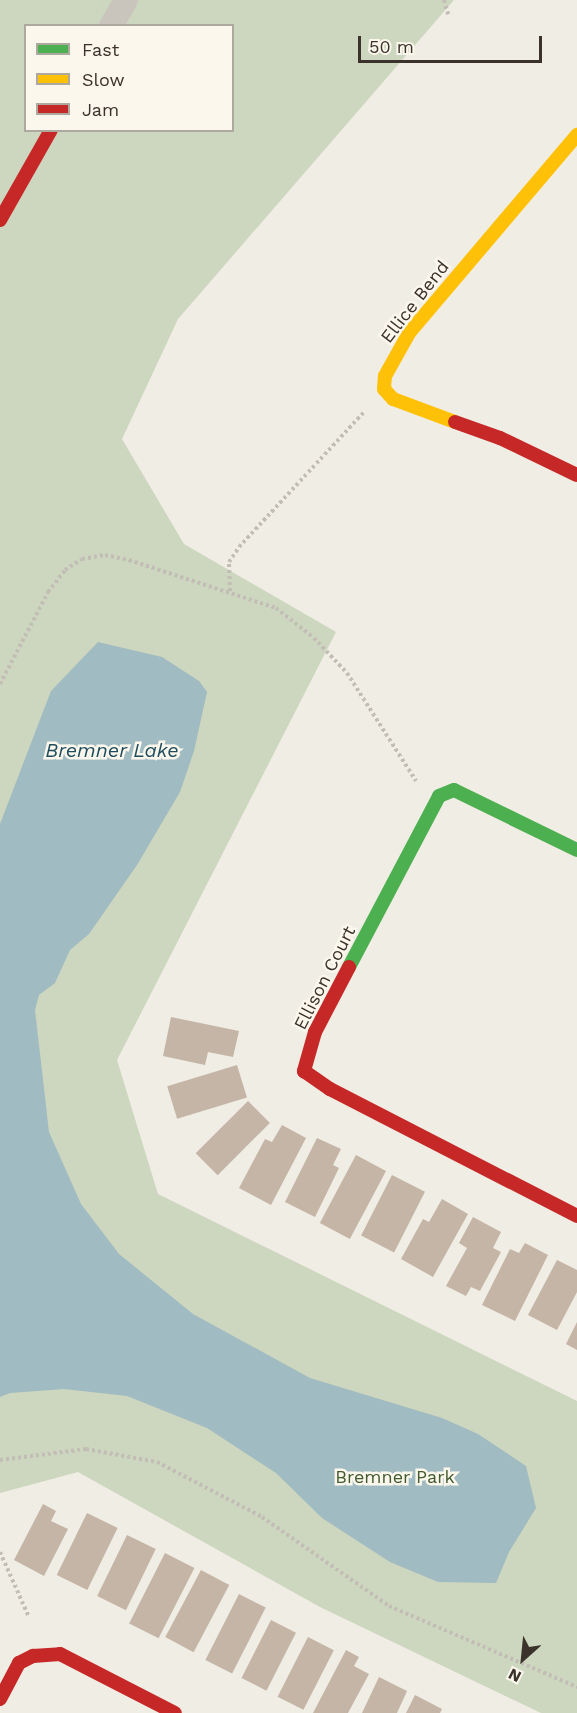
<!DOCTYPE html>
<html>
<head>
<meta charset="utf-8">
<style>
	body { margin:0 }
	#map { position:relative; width:577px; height:1713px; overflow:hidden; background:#f0ede4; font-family:"Work Sans",sans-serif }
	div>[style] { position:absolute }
	.green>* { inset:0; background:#cdd6be }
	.water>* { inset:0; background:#a0bbc1 }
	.building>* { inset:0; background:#c4b5a6; transform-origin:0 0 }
	.path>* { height:4px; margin-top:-2px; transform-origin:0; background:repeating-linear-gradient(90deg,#c2bdb5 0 3px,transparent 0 6px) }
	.street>* { height:24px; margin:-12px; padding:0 12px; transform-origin:12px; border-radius:12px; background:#c9c5bd }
	.fast>* { height:14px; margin:-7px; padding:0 7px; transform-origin:7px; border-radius:7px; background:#4caf50 }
	.slow>* { height:14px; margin:-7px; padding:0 7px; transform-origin:7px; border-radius:7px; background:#ffc107 }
	.jam>* { height:14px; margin:-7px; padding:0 7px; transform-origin:7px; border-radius:7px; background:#c62828 }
	span { translate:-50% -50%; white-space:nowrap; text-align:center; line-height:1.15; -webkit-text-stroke:5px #fbf7ed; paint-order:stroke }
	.street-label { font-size:18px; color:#3b332b }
	.park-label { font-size:18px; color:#415a2e }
	.water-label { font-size:20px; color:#1e4d5e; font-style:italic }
	.legend { position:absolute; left:24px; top:24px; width:210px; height:108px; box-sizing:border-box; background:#fbf7ed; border:2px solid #aea99f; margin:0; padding:8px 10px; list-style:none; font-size:18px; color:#3b332b }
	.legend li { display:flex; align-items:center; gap:12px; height:30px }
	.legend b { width:30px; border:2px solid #aea99f }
	.north { position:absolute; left:493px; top:1629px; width:60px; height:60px; -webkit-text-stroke:4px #fbf7ed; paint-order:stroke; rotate:207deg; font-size:16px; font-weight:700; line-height:24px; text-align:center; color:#3b332b }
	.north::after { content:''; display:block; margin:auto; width:21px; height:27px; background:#3b332b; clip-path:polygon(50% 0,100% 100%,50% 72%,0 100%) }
	.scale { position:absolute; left:358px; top:36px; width:184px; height:27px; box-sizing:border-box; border:3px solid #3b332b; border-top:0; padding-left:8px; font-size:18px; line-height:21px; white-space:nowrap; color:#3b332b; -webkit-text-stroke:4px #fbf7ed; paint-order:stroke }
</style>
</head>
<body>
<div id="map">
	<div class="green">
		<i style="clip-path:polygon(evenodd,0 0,454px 0,178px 319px,122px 439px,184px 544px,336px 632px,117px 1060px,158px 1194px,577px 1401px,577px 1713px,541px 1713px,320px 1607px,78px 1472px,0 1493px,0 0,26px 26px,232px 26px,232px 130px,26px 130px,26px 26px)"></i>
	</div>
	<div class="water">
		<i style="clip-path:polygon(98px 642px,162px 657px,199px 681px,207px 692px,194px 751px,180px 792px,137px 865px,89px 934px,70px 950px,55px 983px,39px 995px,35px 1010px,49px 1132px,81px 1204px,119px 1254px,193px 1314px,310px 1378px,442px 1418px,478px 1434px,526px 1466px,536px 1508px,509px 1552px,496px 1583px,438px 1582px,390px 1562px,322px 1518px,276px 1473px,207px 1428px,127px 1396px,64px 1389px,10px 1393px,0 1397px,0 824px,51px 691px)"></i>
	</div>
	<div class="building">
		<i style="clip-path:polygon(171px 1017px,239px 1031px,233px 1057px,208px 1052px,205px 1065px,163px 1056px)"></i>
		<i style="left:237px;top:1065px;width:34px;height:73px;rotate:73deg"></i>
		<i style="left:248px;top:1101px;width:31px;height:74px;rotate:45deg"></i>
		<i style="clip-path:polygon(282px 1125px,306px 1138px,271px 1205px,239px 1188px,265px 1139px,272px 1142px)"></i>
		<i style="clip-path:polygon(317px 1138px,341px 1149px,333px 1165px,339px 1168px,315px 1217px,285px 1202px)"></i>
		<i style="left:356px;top:1155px;width:34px;height:77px;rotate:28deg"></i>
		<i style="left:392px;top:1175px;width:37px;height:68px;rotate:27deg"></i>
		<i style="clip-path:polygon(442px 1199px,468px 1214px,433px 1277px,401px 1259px,423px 1219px,429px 1222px)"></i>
		<i style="clip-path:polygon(473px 1217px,501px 1232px,493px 1248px,501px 1252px,480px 1291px,471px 1287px,466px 1296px,446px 1286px,467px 1248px,459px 1243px)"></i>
		<i style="clip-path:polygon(525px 1243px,548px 1255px,515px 1321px,482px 1305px,510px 1249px,519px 1253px)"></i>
		<i style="clip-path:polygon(557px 1260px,577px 1270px,577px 1292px,557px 1330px,528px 1315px)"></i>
		<i style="clip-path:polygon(577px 1322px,577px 1350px,566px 1344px)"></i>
		<i style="clip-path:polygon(43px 1504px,56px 1511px,51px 1521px,68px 1529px,44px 1576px,14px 1560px)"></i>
		<i style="left:87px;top:1513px;width:34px;height:69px;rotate:26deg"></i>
		<i style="left:127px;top:1535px;width:32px;height:68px;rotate:26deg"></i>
		<i style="left:165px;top:1553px;width:33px;height:79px;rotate:27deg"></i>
		<i style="left:201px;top:1570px;width:32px;height:76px;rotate:28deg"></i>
		<i style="left:239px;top:1594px;width:30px;height:74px;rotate:27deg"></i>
		<i style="left:271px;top:1620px;width:28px;height:65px;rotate:27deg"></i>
		<i style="left:308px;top:1637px;width:29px;height:67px;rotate:27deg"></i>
		<i style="clip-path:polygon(346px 1650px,359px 1657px,354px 1666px,369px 1674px,348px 1713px,313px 1713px)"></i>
		<i style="clip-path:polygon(379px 1677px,407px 1691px,397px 1713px,362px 1713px)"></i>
		<i style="clip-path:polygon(415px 1695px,442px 1709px,440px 1713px,406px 1713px)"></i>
	</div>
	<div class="path">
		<i style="left:444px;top:0;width:15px;rotate:74deg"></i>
		<i style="left:230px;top:591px;width:29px;rotate:-92deg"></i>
		<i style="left:229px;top:562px;width:18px;rotate:-56deg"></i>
		<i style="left:239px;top:547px;width:185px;rotate:-47.2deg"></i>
		<i style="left:0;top:684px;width:104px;rotate:-62.4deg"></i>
		<i style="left:48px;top:592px;width:28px;rotate:-52deg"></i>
		<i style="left:65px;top:570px;width:20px;rotate:-33deg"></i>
		<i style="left:82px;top:559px;width:23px;rotate:-10deg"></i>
		<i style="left:105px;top:555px;width:25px;rotate:12deg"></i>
		<i style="left:129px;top:560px;width:155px;rotate:18.1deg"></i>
		<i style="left:276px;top:608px;width:48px;rotate:38.3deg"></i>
		<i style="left:314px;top:638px;width:48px;rotate:46.7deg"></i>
		<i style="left:347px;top:673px;width:128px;rotate:57.4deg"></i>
		<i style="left:0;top:1460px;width:87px;rotate:-7.3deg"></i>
		<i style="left:86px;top:1449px;width:72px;rotate:10.4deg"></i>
		<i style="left:157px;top:1462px;width:119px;rotate:27.6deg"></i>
		<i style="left:262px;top:1517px;width:155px;rotate:35deg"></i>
		<i style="left:389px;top:1606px;width:205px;rotate:23.3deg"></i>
		<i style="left:0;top:1552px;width:71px;rotate:66deg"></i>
	</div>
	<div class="street">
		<i style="left:111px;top:26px;width:30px;rotate:-60deg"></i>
	</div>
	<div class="fast">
		<i style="left:349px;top:967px;width:193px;rotate:-62.2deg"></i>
		<i style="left:439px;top:796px;width:16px;rotate:-22deg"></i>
		<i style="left:454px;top:790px;width:137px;rotate:26deg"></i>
	</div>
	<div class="slow">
		<i style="left:455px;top:422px;width:66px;rotate:-159.6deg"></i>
		<i style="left:393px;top:399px;width:13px;rotate:-132deg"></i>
		<i style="left:384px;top:389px;width:13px;rotate:-86deg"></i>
		<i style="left:385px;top:376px;width:49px;rotate:-60.8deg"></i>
		<i style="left:409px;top:333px;width:260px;rotate:-49.7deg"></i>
	</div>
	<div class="jam">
		<i style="left:0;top:220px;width:103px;rotate:-60.5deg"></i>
		<i style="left:455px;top:422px;width:48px;rotate:19.6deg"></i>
		<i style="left:500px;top:438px;width:85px;rotate:25.7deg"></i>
		<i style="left:349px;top:967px;width:73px;rotate:117.6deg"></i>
		<i style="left:315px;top:1032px;width:41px;rotate:105.8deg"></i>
		<i style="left:304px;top:1071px;width:32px;rotate:35deg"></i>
		<i style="left:330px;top:1089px;width:278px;rotate:27.2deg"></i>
		<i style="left:0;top:1699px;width:41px;rotate:-62.2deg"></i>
		<i style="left:19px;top:1663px;width:16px;rotate:-27deg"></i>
		<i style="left:33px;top:1656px;width:27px;rotate:-4deg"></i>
		<i style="left:60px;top:1654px;width:129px;rotate:27.2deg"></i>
	</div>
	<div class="street-label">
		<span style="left:415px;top:302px;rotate:-52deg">Ellice Bend</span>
		<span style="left:325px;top:978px;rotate:-63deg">Ellison Court</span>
	</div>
	<div class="park-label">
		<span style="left:395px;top:1477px">Bremner Park</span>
	</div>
	<div class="water-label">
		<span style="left:112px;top:750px">Bremner Lake</span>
	</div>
	<ul class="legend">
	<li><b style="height:8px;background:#4caf50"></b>Fast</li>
	<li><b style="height:8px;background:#ffc107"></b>Slow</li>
	<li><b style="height:8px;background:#c62828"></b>Jam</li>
	</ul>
	<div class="north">N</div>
	<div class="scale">50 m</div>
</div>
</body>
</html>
